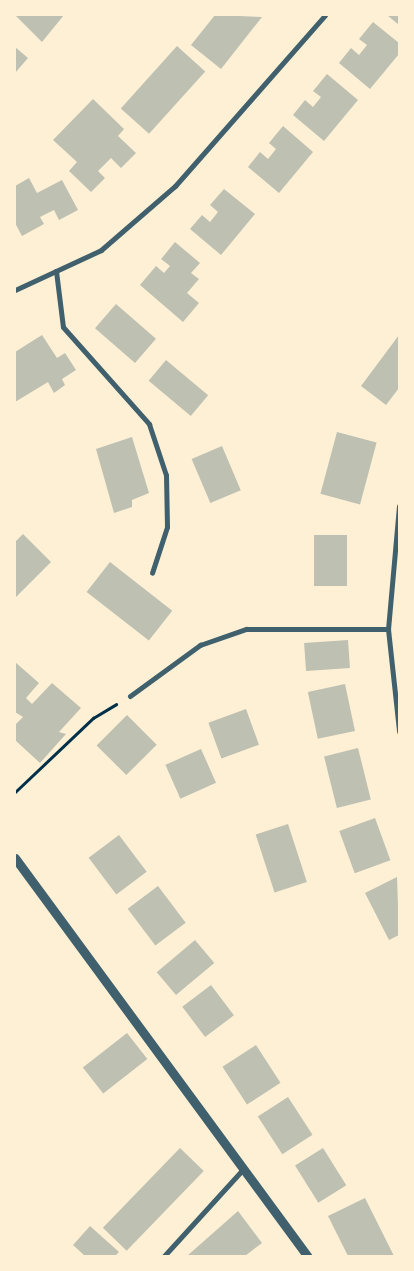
<!DOCTYPE html>
<html>
<head>
<meta charset="utf-8">
<style>
	body { margin:0 }
	#map { position:relative; width:414px; height:1271px; overflow:hidden; background:#fdf0d5; font-family:"IBM Plex Sans",sans-serif }
	div>[style] { position:absolute }
	.building>* { inset:0; background:#bec0b2; transform-origin:0 0 }
	.path>* { height:3px; margin:-1.5px; padding:0 1.5px; transform-origin:1.5px; border-radius:1.5px; background:#003049 }
	.minor>* { height:5px; margin:-2.5px; padding:0 2.5px; transform-origin:2.5px; border-radius:2.5px; background:#3f606c }
	.tertiary>* { height:9px; margin:-4.5px; padding:0 4.5px; transform-origin:4.5px; border-radius:4.5px; background:#3f606c }
	span { translate:-50% -50%; white-space:nowrap; text-align:center; line-height:1.15; -webkit-text-stroke:5px #fdf0d5; paint-order:stroke }
	.frame { position:absolute; inset:0; border:16px solid #fdf0d5; pointer-events:none }
</style>
</head>
<body>
<div id="map">
	<div class="building">
		<i style="clip-path:polygon(15px 15px,64px 15px,42px 42px)"></i>
		<i style="clip-path:polygon(215px 15px,262px 17px,221px 69px,191px 45px)"></i>
		<i style="clip-path:polygon(387px 15px,399px 15px,399px 25px)"></i>
		<i style="clip-path:polygon(373px 22px,399px 43px,399px 54px,370px 89px,339px 63px,351px 48px,359px 55px,367px 45px,359px 39px)"></i>
		<i style="left:177px;top:46px;width:38px;height:84px;rotate:42deg"></i>
		<i style="clip-path:polygon(15px 47px,28px 58px,15px 73px)"></i>
		<i style="clip-path:polygon(327px 74px,358px 100px,324px 141px,293px 115px,305px 100px,313px 107px,321px 97px,313px 91px)"></i>
		<i style="clip-path:polygon(93px 99px,124px 129px,118px 136px,136px 153px,121px 168px,111px 158px,98px 171px,105px 178px,91px 192px,69px 171px,77px 162px,53px 140px)"></i>
		<i style="clip-path:polygon(283px 126px,313px 152px,279px 193px,248px 167px,260px 152px,268px 159px,276px 149px,269px 143px)"></i>
		<i style="clip-path:polygon(29px 178px,37px 193px,62px 180px,78px 210px,59px 220px,54px 210px,40px 217px,44px 224px,22px 236px,15px 223px,15px 186px)"></i>
		<i style="clip-path:polygon(224px 189px,255px 214px,221px 255px,190px 229px,202px 215px,210px 222px,218px 212px,210px 205px)"></i>
		<i style="clip-path:polygon(175px 242px,200px 263px,191px 273px,199px 279px,187px 293px,199px 303px,183px 322px,140px 285px,156px 266px,164px 273px,170px 266px,161px 259px)"></i>
		<i style="left:116px;top:304px;width:53px;height:32px;rotate:41deg"></i>
		<i style="clip-path:polygon(42px 335px,57px 358px,65px 353px,76px 370px,62px 379px,65px 385px,54px 393px,48px 382px,15px 402px,15px 352px)"></i>
		<i style="clip-path:polygon(399px 335px,399px 388px,386px 405px,361px 386px)"></i>
		<i style="left:166px;top:360px;width:55px;height:27px;rotate:40deg"></i>
		<i style="left:337px;top:432px;width:41px;height:64px;rotate:15deg"></i>
		<i style="clip-path:polygon(132px 437px,149px 493px,132px 500px,132px 507px,114px 513px,96px 449px)"></i>
		<i style="left:222px;top:446px;width:48px;height:33px;rotate:67deg"></i>
		<i style="clip-path:polygon(23px 534px,51px 562px,15px 598px,15px 542px)"></i>
		<i style="left:314px;top:535px;width:33px;height:51px"></i>
		<i style="left:110px;top:562px;width:79px;height:38px;rotate:38deg"></i>
		<i style="left:348px;top:640px;width:28px;height:44px;rotate:86deg"></i>
		<i style="clip-path:polygon(15px 662px,39px 683px,26px 698px,32px 704px,52px 683px,81px 708px,59px 732px,66px 734px,40px 763px,15px 740px,15px 725px,23px 717px,15px 712px)"></i>
		<i style="left:345px;top:684px;width:48px;height:38px;rotate:78deg"></i>
		<i style="left:246px;top:709px;width:38px;height:40px;rotate:70deg"></i>
		<i style="left:127px;top:715px;width:42px;height:43px;rotate:45deg"></i>
		<i style="left:358px;top:748px;width:53px;height:35px;rotate:76deg"></i>
		<i style="left:201px;top:749px;width:37px;height:39px;rotate:66deg"></i>
		<i style="left:375px;top:818px;width:45px;height:38px;rotate:70deg"></i>
		<i style="left:288px;top:824px;width:61px;height:34px;rotate:72deg"></i>
		<i style="left:119px;top:835px;width:46px;height:38px;rotate:53deg"></i>
		<i style="clip-path:polygon(397px 877px,399px 935px,389px 940px,365px 893px)"></i>
		<i style="left:158px;top:886px;width:46px;height:38px;rotate:53deg"></i>
		<i style="left:195px;top:940px;width:30px;height:50px;rotate:50deg"></i>
		<i style="left:211px;top:985px;width:38px;height:36px;rotate:53deg"></i>
		<i style="left:127px;top:1033px;width:33px;height:56px;rotate:52deg"></i>
		<i style="left:256px;top:1045px;width:45px;height:40px;rotate:57deg"></i>
		<i style="left:288px;top:1097px;width:45px;height:36px;rotate:57deg"></i>
		<i style="left:180px;top:1148px;width:33px;height:111px;rotate:44deg"></i>
		<i style="left:323px;top:1148px;width:44px;height:33px;rotate:58deg"></i>
		<i style="clip-path:polygon(365px 1198px,394px 1256px,348px 1256px,328px 1216px)"></i>
		<i style="clip-path:polygon(238px 1211px,262px 1243px,245px 1256px,187px 1256px)"></i>
		<i style="clip-path:polygon(90px 1226px,119px 1252px,115px 1256px,85px 1256px,73px 1245px)"></i>
	</div>
	<div class="path">
		<i style="left:15px;top:792px;width:108px;rotate:-43.5deg"></i>
		<i style="left:93px;top:718px;width:27px;rotate:-31deg"></i>
	</div>
	<div class="minor">
		<i style="left:56px;top:271px;width:56px;rotate:82.9deg"></i>
		<i style="left:63px;top:327px;width:130px;rotate:48.4deg"></i>
		<i style="left:149px;top:424px;width:54px;rotate:71.6deg"></i>
		<i style="left:166px;top:475px;width:52px;rotate:88.9deg"></i>
		<i style="left:167px;top:527px;width:48px;rotate:108.1deg"></i>
		<i style="left:15px;top:290px;width:95px;rotate:-24.9deg"></i>
		<i style="left:101px;top:250px;width:98px;rotate:-40.9deg"></i>
		<i style="left:175px;top:186px;width:227px;rotate:-48.7deg"></i>
		<i style="left:399px;top:506px;width:123px;rotate:95.1deg"></i>
		<i style="left:388px;top:629px;width:103px;rotate:83.8deg"></i>
		<i style="left:130px;top:696px;width:87px;rotate:-36.1deg"></i>
		<i style="left:200px;top:645px;width:49px;rotate:-19.2deg"></i>
		<i style="left:246px;top:629px;width:142px"></i>
		<i style="left:164px;top:1256px;width:119px;rotate:-47.7deg"></i>
	</div>
	<div class="tertiary">
		<i style="left:15px;top:858px;width:494px;rotate:53.7deg"></i>
	</div>
	<div class="frame"></div>
</div>
</body>
</html>
